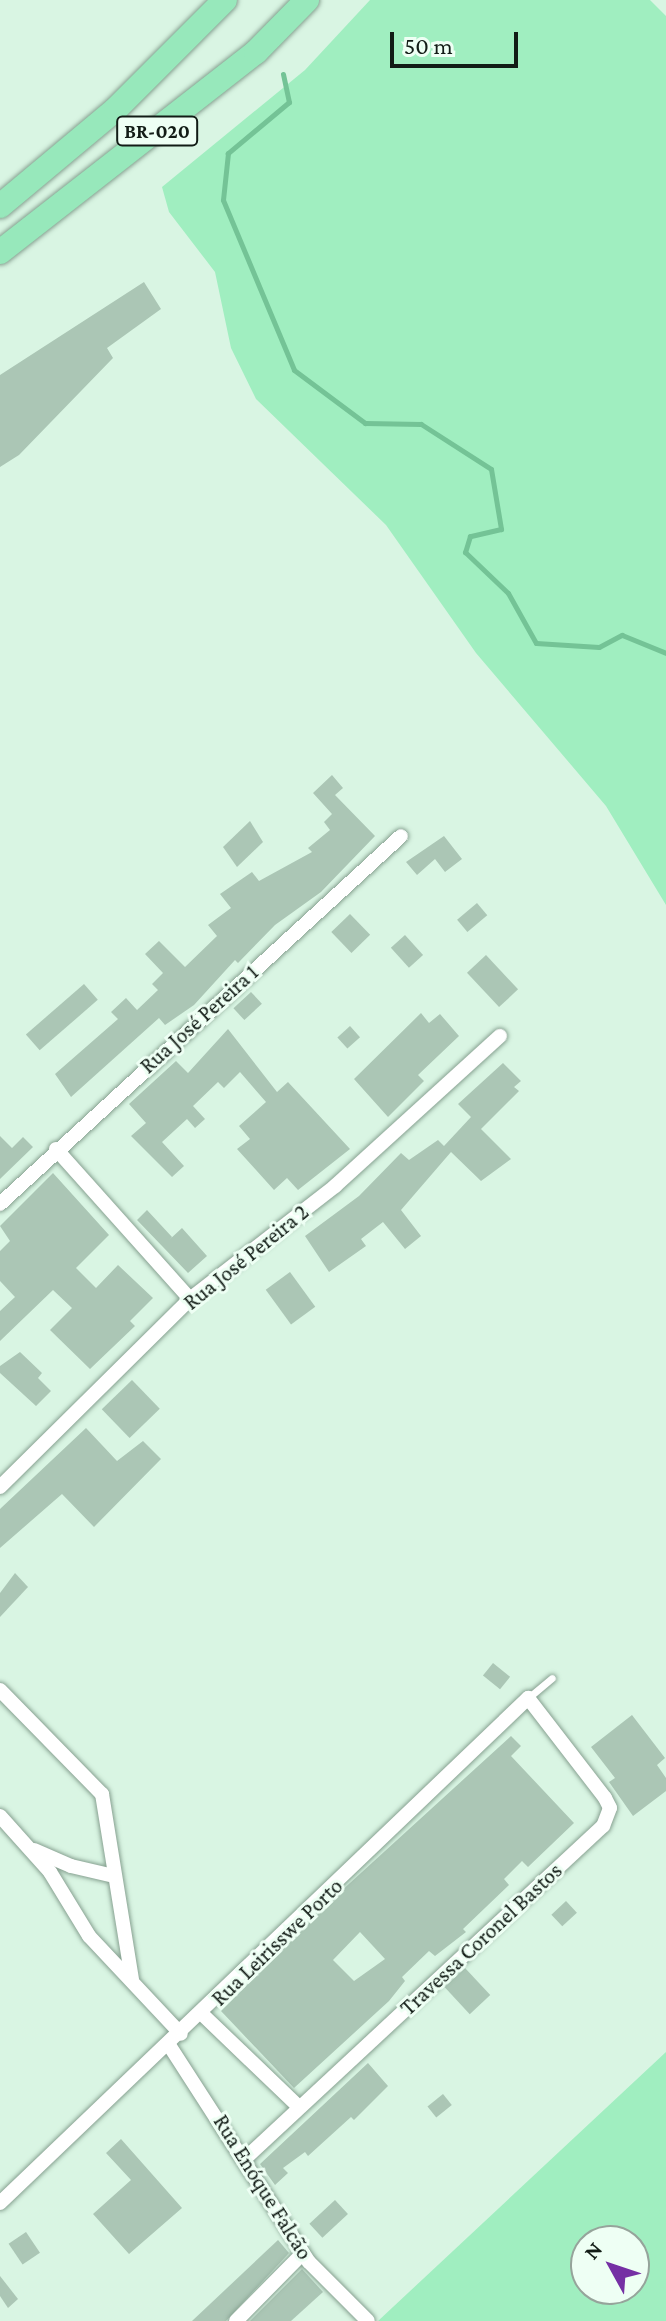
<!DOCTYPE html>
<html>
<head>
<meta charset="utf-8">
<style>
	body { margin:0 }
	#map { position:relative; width:666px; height:2321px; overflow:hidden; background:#d9f5e3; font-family:"Crimson Pro",serif }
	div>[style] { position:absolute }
	.green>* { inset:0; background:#a0eec0 }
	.stream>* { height:5px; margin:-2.5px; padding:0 2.5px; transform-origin:2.5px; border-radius:2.5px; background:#74c396 }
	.building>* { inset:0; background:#abc6b5; transform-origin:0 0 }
	.roads { filter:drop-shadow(0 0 2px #87a191) drop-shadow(0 0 2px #87a191) }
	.service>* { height:7px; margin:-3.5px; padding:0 3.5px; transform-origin:3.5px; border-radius:3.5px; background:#fff }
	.minor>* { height:14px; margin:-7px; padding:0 7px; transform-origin:7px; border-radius:7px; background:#fff }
	.trunk>* { height:24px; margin:-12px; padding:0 12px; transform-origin:12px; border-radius:12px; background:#97e8bb }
	span { translate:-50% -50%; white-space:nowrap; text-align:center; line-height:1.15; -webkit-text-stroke:6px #eefff4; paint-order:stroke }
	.shield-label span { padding:2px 6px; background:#eefff4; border:2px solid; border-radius:6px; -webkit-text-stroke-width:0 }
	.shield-label { font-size:20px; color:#121c16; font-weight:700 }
	.street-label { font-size:22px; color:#121c16 }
	.north { position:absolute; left:570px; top:2225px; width:80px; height:80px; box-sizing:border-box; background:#eefff4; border:2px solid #96a49b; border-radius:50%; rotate:310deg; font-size:22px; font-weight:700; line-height:32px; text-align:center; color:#121c16 }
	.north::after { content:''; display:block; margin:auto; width:28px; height:36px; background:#7530a4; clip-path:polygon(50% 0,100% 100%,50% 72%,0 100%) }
	.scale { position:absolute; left:390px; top:32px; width:128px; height:36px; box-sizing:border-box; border:4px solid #121c16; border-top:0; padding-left:10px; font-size:24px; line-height:28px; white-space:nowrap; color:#121c16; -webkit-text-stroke:6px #eefff4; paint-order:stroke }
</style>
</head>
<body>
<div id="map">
	<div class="green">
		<i style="clip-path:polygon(370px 0,650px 0,666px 16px,666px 905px,606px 806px,476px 653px,386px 525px,256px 399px,231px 348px,215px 272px,169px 212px,162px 187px,305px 70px)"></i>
		<i style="clip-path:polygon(evenodd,666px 2052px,666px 2321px,378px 2321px,666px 2052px,634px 2241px,634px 2289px,586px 2289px,586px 2241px,634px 2241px)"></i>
	</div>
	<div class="stream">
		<i style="left:283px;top:74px;width:29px;rotate:78deg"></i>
		<i style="left:289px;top:102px;width:80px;rotate:140.1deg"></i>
		<i style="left:228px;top:153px;width:47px;rotate:96.1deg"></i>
		<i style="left:223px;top:200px;width:184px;rotate:67.3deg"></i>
		<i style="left:294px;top:370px;width:89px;rotate:36.7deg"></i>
		<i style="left:365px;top:423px;width:56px;rotate:1deg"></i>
		<i style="left:421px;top:424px;width:83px;rotate:32.7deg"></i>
		<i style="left:491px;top:469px;width:61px;rotate:80.5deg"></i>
		<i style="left:501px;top:529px;width:32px;rotate:167deg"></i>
		<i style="left:470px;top:536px;width:17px;rotate:107deg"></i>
		<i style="left:465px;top:552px;width:59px;rotate:43.6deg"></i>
		<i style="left:508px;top:593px;width:57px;rotate:60.8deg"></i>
		<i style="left:536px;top:643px;width:63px;rotate:3.6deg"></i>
		<i style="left:599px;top:647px;width:26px;rotate:-28deg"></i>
		<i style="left:622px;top:635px;width:48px;rotate:22.2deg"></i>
	</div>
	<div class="building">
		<i style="clip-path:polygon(144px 282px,161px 309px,107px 348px,113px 358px,19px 455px,0 467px,0 375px)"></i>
		<i style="clip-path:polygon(332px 775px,343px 788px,335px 795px,375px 836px,321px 892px,275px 925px,238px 963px,235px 960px,194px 1005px,165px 1025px,159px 1018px,71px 1097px,55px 1074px,118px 1019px,111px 1012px,126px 998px,137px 1010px,158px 990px,152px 984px,163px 973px,145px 954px,159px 941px,185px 967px,217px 936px,208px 925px,231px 908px,220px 894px,252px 872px,259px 881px,312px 852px,308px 848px,330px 830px,324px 822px,332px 814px,313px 793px)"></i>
		<i style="clip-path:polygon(250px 821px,263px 842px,237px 867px,223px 847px)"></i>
		<i style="clip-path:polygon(444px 836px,462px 859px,445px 872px,435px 859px,417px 875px,406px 862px)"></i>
		<i style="left:477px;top:903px;width:16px;height:26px;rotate:50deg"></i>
		<i style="left:350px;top:914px;width:29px;height:26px;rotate:46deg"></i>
		<i style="left:405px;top:935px;width:27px;height:19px;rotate:48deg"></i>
		<i style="left:486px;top:955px;width:47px;height:26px;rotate:47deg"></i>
		<i style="left:84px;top:984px;width:21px;height:77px;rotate:49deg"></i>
		<i style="left:251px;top:992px;width:16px;height:24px;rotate:47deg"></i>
		<i style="clip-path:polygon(421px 1013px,429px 1023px,440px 1014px,459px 1036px,418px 1075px,424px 1081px,388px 1117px,354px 1079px)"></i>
		<i style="left:350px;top:1026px;width:15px;height:17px;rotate:48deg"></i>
		<i style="clip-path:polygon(228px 1029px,277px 1092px,288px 1082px,350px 1149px,298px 1190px,287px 1178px,274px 1190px,237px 1149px,250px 1139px,239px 1126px,266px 1102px,240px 1072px,224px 1088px,218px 1082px,193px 1106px,205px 1119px,195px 1128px,187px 1119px,162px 1142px,184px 1166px,172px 1177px,131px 1136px,146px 1123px,129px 1104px,176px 1061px,188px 1073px)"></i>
		<i style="clip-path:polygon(503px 1063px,521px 1081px,514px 1087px,519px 1091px,481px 1129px,511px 1159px,481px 1181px,451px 1152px,401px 1210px,421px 1236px,405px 1249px,383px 1222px,361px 1239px,366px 1246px,329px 1272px,305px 1236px,359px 1196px,401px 1153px,409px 1160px,438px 1140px,444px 1146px,471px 1117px,458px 1104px)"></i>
		<i style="clip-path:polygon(0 1136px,12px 1148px,23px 1137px,33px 1147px,0 1179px)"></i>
		<i style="clip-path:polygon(53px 1173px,109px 1235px,76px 1268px,96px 1288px,118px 1265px,153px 1298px,130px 1321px,135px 1326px,90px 1369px,50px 1330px,72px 1308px,53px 1290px,0 1341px,0 1311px,15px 1297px,0 1281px,0 1251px,10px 1241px,0 1226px)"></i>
		<i style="clip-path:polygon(147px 1210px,172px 1237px,169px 1240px,182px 1228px,207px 1256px,188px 1273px,137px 1220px)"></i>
		<i style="left:290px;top:1272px;width:43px;height:30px;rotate:54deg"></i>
		<i style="clip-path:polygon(20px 1352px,42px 1373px,38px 1378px,51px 1391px,36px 1406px,0 1373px,0 1366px)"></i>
		<i style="left:132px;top:1380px;width:40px;height:42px;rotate:46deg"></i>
		<i style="clip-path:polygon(86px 1428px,117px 1461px,143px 1441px,161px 1459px,94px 1527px,62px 1494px,0 1548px,0 1509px)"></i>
		<i style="clip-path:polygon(15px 1573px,28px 1587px,0 1617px,0 1593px)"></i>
		<i style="left:493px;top:1663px;width:22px;height:16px;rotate:39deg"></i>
		<i style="clip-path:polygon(632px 1715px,665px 1758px,657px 1765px,666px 1778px,666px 1791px,633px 1816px,609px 1782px,615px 1778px,591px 1747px)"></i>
		<i style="clip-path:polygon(evenodd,511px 1736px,521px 1746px,511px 1756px,574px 1823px,528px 1867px,522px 1861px,504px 1879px,509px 1885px,463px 1929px,466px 1932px,435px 1956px,429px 1951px,402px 1977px,405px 1981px,389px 2001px,294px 2088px,221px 2011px,339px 1893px,511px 1736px,360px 1932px,385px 1959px,354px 1981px,333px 1960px,360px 1932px)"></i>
		<i style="left:566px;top:1901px;width:16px;height:20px;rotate:47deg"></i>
		<i style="left:465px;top:1968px;width:37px;height:28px;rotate:47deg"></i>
		<i style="clip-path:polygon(368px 2063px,388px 2086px,354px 2120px,351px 2117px,308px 2156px,305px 2152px,283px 2168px,288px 2173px,275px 2185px,260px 2164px)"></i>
		<i style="left:443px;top:2094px;width:14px;height:20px;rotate:51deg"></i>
		<i style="clip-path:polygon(121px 2139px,182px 2208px,129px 2254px,93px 2214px,131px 2180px,106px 2153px)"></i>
		<i style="left:335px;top:2200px;width:19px;height:35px;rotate:47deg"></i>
		<i style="left:26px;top:2232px;width:25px;height:21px;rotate:56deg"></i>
		<i style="clip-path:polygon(278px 2240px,289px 2253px,226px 2321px,192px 2321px)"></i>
		<i style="clip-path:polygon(302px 2269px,323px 2292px,291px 2321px,250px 2321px)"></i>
		<i style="clip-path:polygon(0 2276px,18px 2299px,8px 2308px,0 2296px)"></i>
	</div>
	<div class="roads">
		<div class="service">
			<i style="left:528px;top:1698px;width:31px;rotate:-40deg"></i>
		</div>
		<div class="minor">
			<i style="left:56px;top:1149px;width:201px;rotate:48.2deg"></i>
			<i style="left:0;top:1204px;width:544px;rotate:-42.54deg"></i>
			<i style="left:0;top:1487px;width:267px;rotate:-44.7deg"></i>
			<i style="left:190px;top:1299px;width:184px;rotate:-37.9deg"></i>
			<i style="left:335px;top:1186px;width:223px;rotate:-42.3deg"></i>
			<i style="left:0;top:1690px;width:146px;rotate:45.6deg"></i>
			<i style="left:102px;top:1794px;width:188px;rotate:80.8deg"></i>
			<i style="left:0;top:1816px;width:75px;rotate:48.2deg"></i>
			<i style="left:50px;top:1872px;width:75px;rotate:58.6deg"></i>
			<i style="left:89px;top:1936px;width:134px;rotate:46.8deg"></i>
			<i style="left:34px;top:1850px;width:40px;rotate:23.4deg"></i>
			<i style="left:71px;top:1866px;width:44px;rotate:13.1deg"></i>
			<i style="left:202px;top:2014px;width:134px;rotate:43.8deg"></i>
			<i style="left:169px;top:2045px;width:258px;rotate:57.2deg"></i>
			<i style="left:309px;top:2262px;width:83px;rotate:45deg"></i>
			<i style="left:0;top:2203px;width:731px;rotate:-43.72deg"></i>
			<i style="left:528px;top:1698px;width:126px;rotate:52.4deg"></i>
			<i style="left:605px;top:1798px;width:11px;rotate:63deg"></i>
			<i style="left:610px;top:1808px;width:19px;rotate:111deg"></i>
			<i style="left:603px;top:1826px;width:489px;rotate:137.1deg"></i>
			<i style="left:236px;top:2321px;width:95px;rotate:-45.4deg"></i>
		</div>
		<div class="trunk">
			<i style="left:0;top:206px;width:151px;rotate:-39.9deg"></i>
			<i style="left:116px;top:109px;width:154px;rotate:-45deg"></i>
			<i style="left:0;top:252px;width:325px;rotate:-38deg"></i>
			<i style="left:256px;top:52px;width:73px;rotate:-45.6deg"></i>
		</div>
	</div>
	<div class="shield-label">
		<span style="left:157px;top:131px">BR-020</span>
	</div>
	<div class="street-label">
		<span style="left:199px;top:1019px;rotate:-42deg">Rua José Pereira 1</span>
		<span style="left:246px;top:1257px;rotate:-39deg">Rua José Pereira 2</span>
		<span style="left:481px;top:1939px;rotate:-43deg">Travessa Coronel Bastos</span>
		<span style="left:277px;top:1942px;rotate:-44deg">Rua Leirisswe Porto</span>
		<span style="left:263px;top:2187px;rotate:58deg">Rua Enóque Falcão</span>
	</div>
	<div class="north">N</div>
	<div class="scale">50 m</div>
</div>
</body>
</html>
